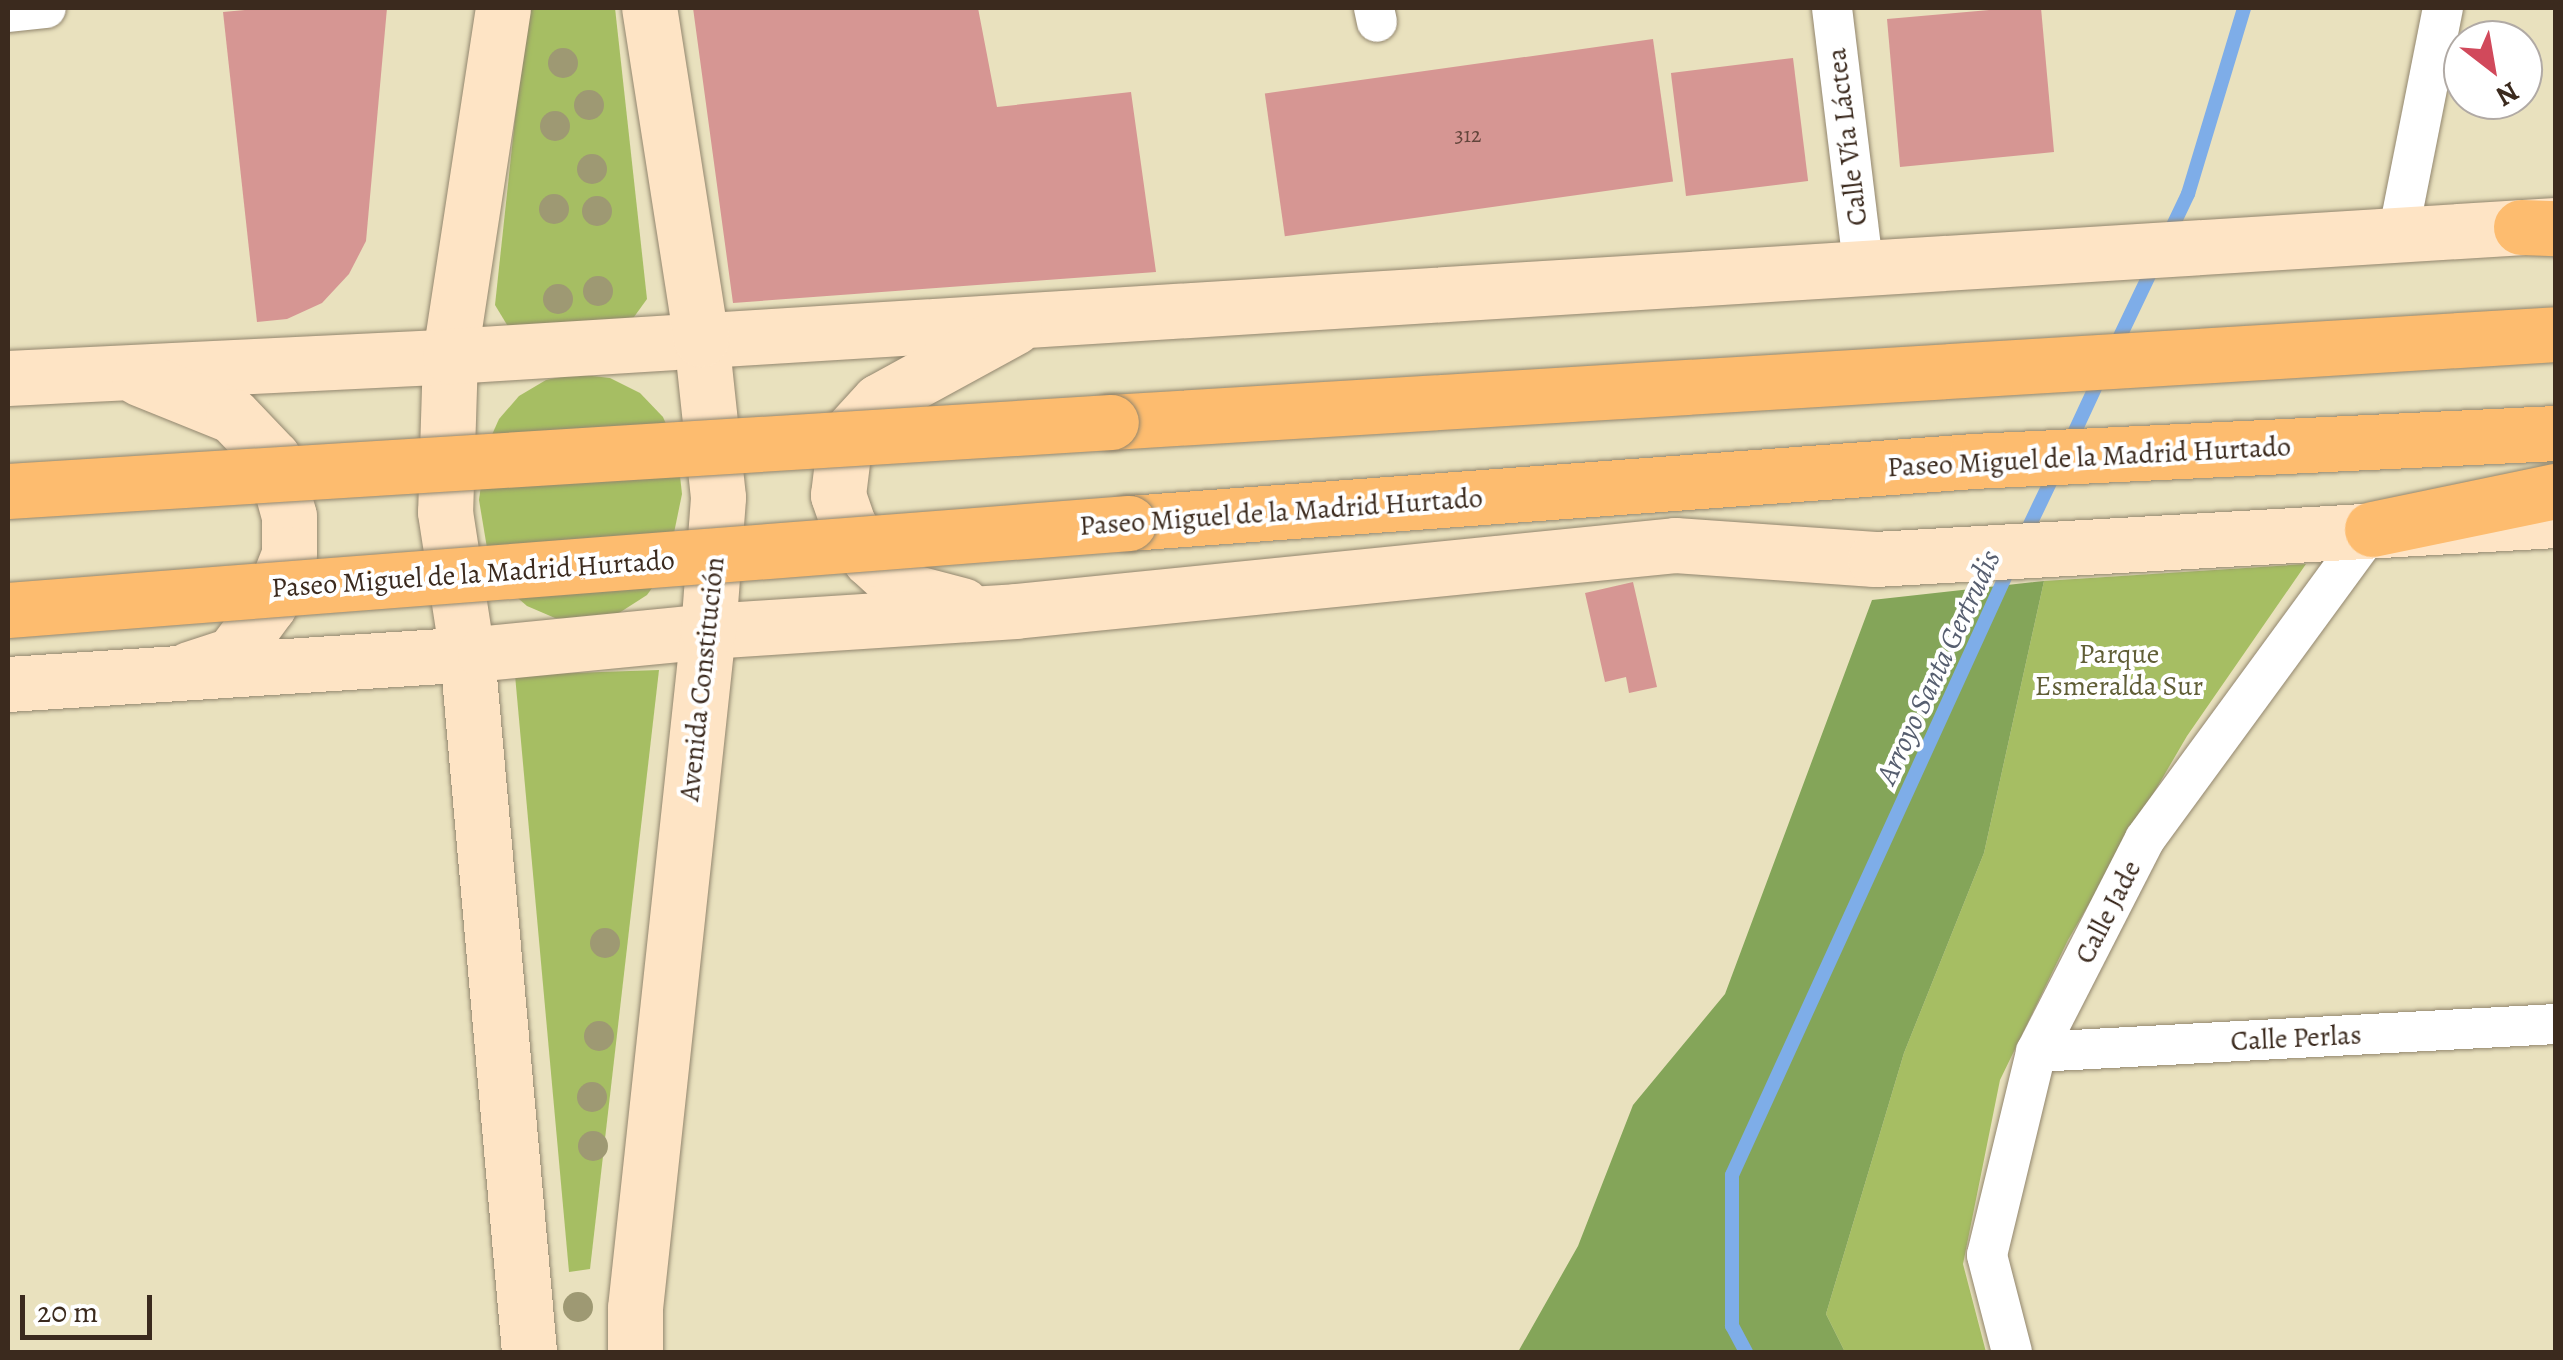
<!DOCTYPE html>
<html>
<head>
<meta charset="utf-8">
<style>
	body { margin:0 }
	#map { position:relative; width:2563px; height:1360px; overflow:hidden; background:#e9e1be; font-family:Alegreya,serif }
	div>[style] { position:absolute }
	.green>* { inset:0; background:#a6be63 }
	.forest>* { inset:0; background:#84a559 }
	.stream>* { height:14px; margin:-7px; padding:0 7px; transform-origin:7px; border-radius:7px; background:#7eade8 }
	.building>* { inset:0; background:#d69693; transform-origin:0 0 }
	.roads { filter:drop-shadow(0 0 2px #92866e) drop-shadow(0 0 2px #92866e) }
	.street>* { height:40px; margin:-20px; padding:0 20px; transform-origin:20px; border-radius:20px; background:#fff }
	.secondary>* { height:55px; margin:-27.5px; padding:0 27.5px; transform-origin:27.5px; border-radius:27.5px; background:#fee4c5 }
	.highway>* { height:55px; margin:-27.5px; padding:0 27.5px; transform-origin:27.5px; border-radius:27.5px; background:#fdbc6f }
	.bridges { filter:drop-shadow(0 0 2px #92866e) drop-shadow(0 0 2px #92866e) }
	.highway-bridge>* { height:55px; margin:-27.5px; padding:0 27.5px; transform-origin:27.5px; border-radius:27.5px; background:#fdbc6f }
	.trees>* { width:30px; height:30px; margin:-15px; border-radius:50%; background:#9e9973 }
	span { translate:-50% -50%; white-space:nowrap; text-align:center; line-height:1.15; -webkit-text-stroke:8px #fff; paint-order:stroke }
	.number-label { font-size:22px; color:#62453b }
	.number-label span { -webkit-text-stroke-width:0 }
	.street-label { font-size:28px; color:#3b2a1e }
	.park-label { font-size:28px; color:#605e36 }
	.water-label { font-size:30px; color:#565e6f; font-style:italic }
	.frame { position:absolute; inset:0; border:10px solid #3b2a1e; pointer-events:none }
	.north { position:absolute; left:2443px; top:20px; width:100px; height:100px; box-sizing:border-box; background:#fff; border:2px solid #b1aaa5; border-radius:50%; rotate:149deg; font-size:28px; font-weight:700; line-height:40px; text-align:center; color:#3b2a1e }
	.north::after { content:''; display:block; margin:auto; width:35px; height:45px; background:#d1495b; clip-path:polygon(50% 0,100% 100%,50% 72%,0 100%) }
	.scale { position:absolute; left:20px; top:1295px; width:132px; height:45px; box-sizing:border-box; border:5px solid #3b2a1e; border-top:0; padding-left:12px; font-size:30px; line-height:35px; white-space:nowrap; color:#3b2a1e; -webkit-text-stroke:8px #fff; paint-order:stroke }
</style>
</head>
<body>
<div id="map">
	<div class="green">
		<i style="clip-path:polygon(527px 8px,615px 8px,647px 299px,626px 328px,512px 333px,495px 305px)"></i>
		<i style="clip-path:polygon(575px 374px,610px 378px,640px 393px,663px 417px,677px 449px,682px 494px,667px 567px,647px 595px,619px 613px,586px 621px,555px 618px,527px 606px,504px 586px,489px 560px,479px 500px,486px 448px,499px 419px,519px 396px,546px 380px)"></i>
		<i style="clip-path:polygon(2306px 564px,2187px 736px,2068px 940px,2000px 1080px,1963px 1264px,1986px 1352px,1845px 1352px,1826px 1314px,1904px 1053px,1984px 853px,2044px 581px)"></i>
		<i style="clip-path:polygon(659px 670px,590px 1269px,569px 1272px,515px 675px)"></i>
	</div>
	<div class="forest">
		<i style="clip-path:polygon(2044px 581px,1984px 853px,1904px 1053px,1826px 1314px,1845px 1352px,1518px 1352px,1578px 1246px,1633px 1105px,1725px 994px,1872px 600px)"></i>
	</div>
	<div class="stream">
		<i style="left:2168px;top:236px;width:47px;rotate:-64.5deg"></i>
		<i style="left:2188px;top:194px;width:194px;rotate:-73.2deg"></i>
		<i style="left:2114px;top:349px;width:93px;rotate:-64.5deg"></i>
		<i style="left:2069px;top:444px;width:78px;rotate:-65.1deg"></i>
		<i style="left:2023px;top:539px;width:79px;rotate:-64.4deg"></i>
		<i style="left:1746px;top:1352px;width:30px;rotate:-118deg"></i>
		<i style="left:1732px;top:1326px;width:151px;rotate:-90deg"></i>
		<i style="left:1732px;top:1175px;width:674px;rotate:-65.45deg"></i>
	</div>
	<div class="building">
		<i style="clip-path:polygon(267px 8px,387px 8px,366px 241px,349px 274px,322px 303px,287px 319px,257px 322px,223px 12px)"></i>
		<i style="clip-path:polygon(693px 8px,978px 8px,997px 107px,1131px 92px,1156px 272px,733px 303px)"></i>
		<i style="clip-path:polygon(2012px 8px,2041px 8px,2054px 152px,1900px 167px,1887px 19px)"></i>
		<i style="left:1653px;top:39px;width:144px;height:392px;rotate:82deg"></i>
		<i style="left:1793px;top:58px;width:124px;height:123px;rotate:83deg"></i>
		<i style="clip-path:polygon(1633px 582px,1657px 687px,1629px 693px,1626px 677px,1605px 682px,1585px 593px)"></i>
	</div>
	<div class="roads">
		<div class="street">
			<i style="left:1374px;top:8px;width:14px;rotate:78deg"></i>
			<i style="left:1832px;top:8px;width:260px;rotate:83.1deg"></i>
			<i style="left:8px;top:12px;width:38px;rotate:-6deg"></i>
			<i style="left:2398px;top:235px;width:231px;rotate:-78.8deg"></i>
			<i style="left:2036px;top:1052px;width:521px;rotate:-3.08deg"></i>
			<i style="left:2012px;top:1352px;width:100px;rotate:-104.5deg"></i>
			<i style="left:1987px;top:1255px;width:209px;rotate:-76.4deg"></i>
			<i style="left:2036px;top:1052px;width:239px;rotate:-62.9deg"></i>
			<i style="left:2145px;top:839px;width:384px;rotate:-53.8deg"></i>
		</div>
		<div class="secondary">
			<i style="left:503px;top:8px;width:352px;rotate:98.7deg"></i>
			<i style="left:450px;top:356px;width:156px;rotate:91.8deg"></i>
			<i style="left:445px;top:512px;width:144px;rotate:81.2deg"></i>
			<i style="left:467px;top:654px;width:701px;rotate:84.92deg"></i>
			<i style="left:8px;top:378px;width:443px;rotate:-2.8deg"></i>
			<i style="left:450px;top:356px;width:2110px;rotate:-3.56deg"></i>
			<i style="left:139px;top:378px;width:101px;rotate:22deg"></i>
			<i style="left:233px;top:416px;width:58px;rotate:46.4deg"></i>
			<i style="left:273px;top:458px;width:60px;rotate:74.6deg"></i>
			<i style="left:289px;top:516px;width:38px;rotate:90deg"></i>
			<i style="left:289px;top:554px;width:55px;rotate:111.4deg"></i>
			<i style="left:269px;top:605px;width:62px;rotate:126.5deg"></i>
			<i style="left:232px;top:655px;width:45px;rotate:162deg"></i>
			<i style="left:962px;top:605px;width:60px;rotate:-165.5deg"></i>
			<i style="left:904px;top:590px;width:46px;rotate:-137.6deg"></i>
			<i style="left:870px;top:559px;width:41px;rotate:-122.2deg"></i>
			<i style="left:848px;top:524px;width:31px;rotate:-109deg"></i>
			<i style="left:838px;top:495px;width:57px;rotate:-83deg"></i>
			<i style="left:845px;top:438px;width:50px;rotate:-47.4deg"></i>
			<i style="left:879px;top:401px;width:154px;rotate:-28.7deg"></i>
			<i style="left:8px;top:684px;width:478px;rotate:-3.7deg"></i>
			<i style="left:485px;top:653px;width:224px;rotate:-5.6deg"></i>
			<i style="left:708px;top:631px;width:308px;rotate:-3.7deg"></i>
			<i style="left:1015px;top:611px;width:663px;rotate:-5.71deg"></i>
			<i style="left:1675px;top:545px;width:200px;rotate:4deg"></i>
			<i style="left:1875px;top:559px;width:682px;rotate:-3.28deg"></i>
			<i style="left:635px;top:1352px;width:44px;rotate:-90deg"></i>
			<i style="left:635px;top:1308px;width:681px;rotate:-83.85deg"></i>
			<i style="left:708px;top:631px;width:134px;rotate:-85.7deg"></i>
			<i style="left:718px;top:497px;width:159px;rotate:-96.1deg"></i>
			<i style="left:701px;top:339px;width:335px;rotate:-98.9deg"></i>
		</div>
		<div class="highway">
			<i style="left:2521px;top:227px;width:35px;rotate:2deg"></i>
			<i style="left:1111px;top:422px;width:1448px;rotate:-3.48deg"></i>
			<i style="left:1129px;top:523px;width:846px;rotate:-4.2deg"></i>
			<i style="left:1973px;top:461px;width:584px;rotate:-2.75deg"></i>
			<i style="left:2372px;top:529px;width:188px;rotate:-11.7deg"></i>
		</div>
	</div>
	<div class="bridges">
		<div class="highway-bridge">
			<i style="left:8px;top:491px;width:1105px;rotate:-3.58deg"></i>
			<i style="left:8px;top:610px;width:1124px;rotate:-4.44deg"></i>
		</div>
	</div>
	<div class="trees">
		<i style="left:563px;top:63px"></i>
		<i style="left:589px;top:105px"></i>
		<i style="left:555px;top:126px"></i>
		<i style="left:592px;top:169px"></i>
		<i style="left:554px;top:209px"></i>
		<i style="left:597px;top:211px"></i>
		<i style="left:598px;top:291px"></i>
		<i style="left:558px;top:299px"></i>
		<i style="left:605px;top:943px"></i>
		<i style="left:599px;top:1036px"></i>
		<i style="left:592px;top:1097px"></i>
		<i style="left:593px;top:1146px"></i>
		<i style="left:578px;top:1307px"></i>
	</div>
	<div class="number-label">
		<span style="left:1468px;top:136px">312</span>
	</div>
	<div class="street-label">
		<span style="left:1847px;top:137px;rotate:-97deg">Calle Vía Láctea</span>
		<span style="left:2089px;top:457px;rotate:-3deg">Paseo Miguel de la Madrid Hurtado</span>
		<span style="left:1281px;top:512px;rotate:-4deg">Paseo Miguel de la Madrid Hurtado</span>
		<span style="left:473px;top:574px;rotate:-4deg">Paseo Miguel de la Madrid Hurtado</span>
		<span style="left:702px;top:679px;rotate:-84deg">Avenida Constitución</span>
		<span style="left:2108px;top:912px;rotate:-63deg">Calle Jade</span>
		<span style="left:2296px;top:1038px;rotate:-3deg">Calle Perlas</span>
	</div>
	<div class="park-label">
		<span style="left:2119px;top:670px">Parque<br>Esmeralda Sur</span>
	</div>
	<div class="water-label">
		<span style="left:1938px;top:667px;rotate:-65deg">Arroyo Santa Gertrudis</span>
	</div>
	<div class="frame"></div>
	<div class="north">N</div>
	<div class="scale">20 m</div>
</div>
</body>
</html>
